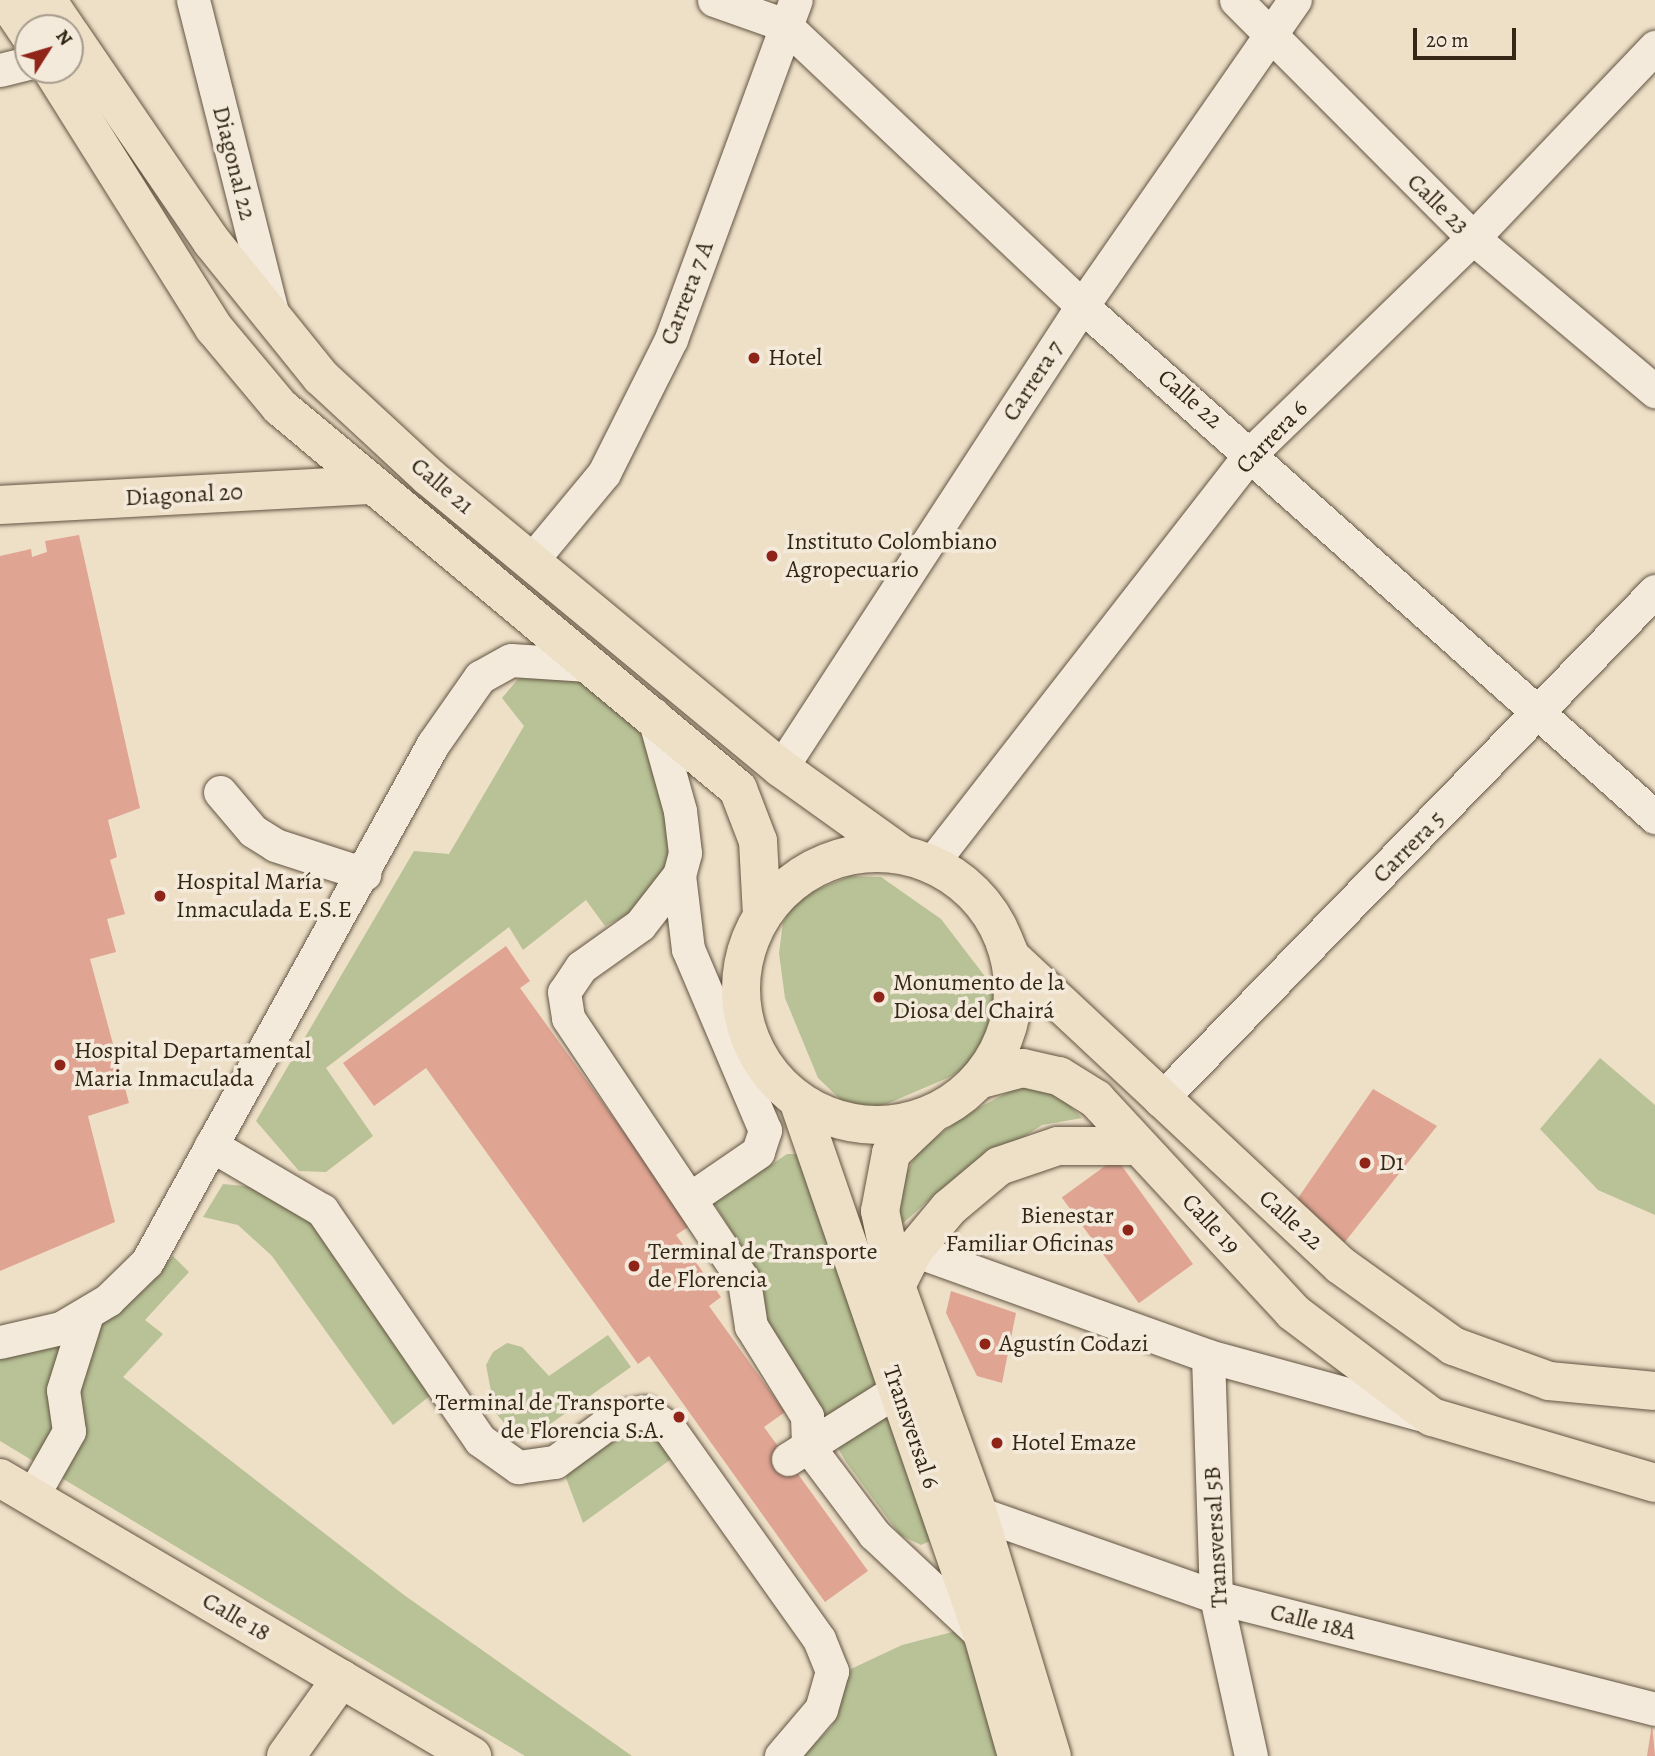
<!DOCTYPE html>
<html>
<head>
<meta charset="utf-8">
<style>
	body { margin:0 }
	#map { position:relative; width:1655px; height:1756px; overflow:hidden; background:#eedfc7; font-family:Alegreya,serif }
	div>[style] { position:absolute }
	.green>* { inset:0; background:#b8c296 }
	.building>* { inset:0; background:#e0a493; transform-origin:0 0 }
	.roads { filter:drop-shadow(0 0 2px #625542) drop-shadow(0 0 2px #625542) }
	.minor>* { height:33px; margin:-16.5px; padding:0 16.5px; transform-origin:16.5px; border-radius:16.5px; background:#f4eadb }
	.major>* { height:38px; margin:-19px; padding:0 19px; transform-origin:19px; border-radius:19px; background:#eedfc7 }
	.major>.ring { margin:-19px; padding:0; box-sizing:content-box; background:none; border:38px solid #eedfc7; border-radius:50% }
	.dots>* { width:19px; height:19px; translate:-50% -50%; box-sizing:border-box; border:4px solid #f4eadb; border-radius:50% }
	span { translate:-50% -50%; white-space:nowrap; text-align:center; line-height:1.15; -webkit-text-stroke:7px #f4eadb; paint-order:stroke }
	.street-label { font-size:24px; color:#342715 }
	.poi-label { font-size:24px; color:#342715 }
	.left { translate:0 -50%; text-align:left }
	.right { translate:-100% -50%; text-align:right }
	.north { position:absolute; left:14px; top:14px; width:70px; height:70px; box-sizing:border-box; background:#f4eadb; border:2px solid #a79c8c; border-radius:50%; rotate:53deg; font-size:19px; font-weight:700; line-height:28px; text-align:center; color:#342715 }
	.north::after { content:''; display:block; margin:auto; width:24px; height:32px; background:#8f2418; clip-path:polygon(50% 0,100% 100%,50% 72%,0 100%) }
	.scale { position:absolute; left:1413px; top:28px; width:103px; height:32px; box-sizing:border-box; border:4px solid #342715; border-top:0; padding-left:9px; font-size:21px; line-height:24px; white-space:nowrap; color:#342715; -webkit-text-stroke:5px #f4eadb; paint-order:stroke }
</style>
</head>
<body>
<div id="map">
	<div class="green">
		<i style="clip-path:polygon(533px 673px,582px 679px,650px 727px,674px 853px,646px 905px,605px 926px,586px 900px,523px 950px,509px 927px,326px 1068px,373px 1136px,326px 1172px,299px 1171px,256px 1121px,414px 851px,449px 854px,524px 726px,502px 698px,518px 679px)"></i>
		<i style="clip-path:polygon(850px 876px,881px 877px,941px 919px,990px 983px,1001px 1019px,990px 1048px,952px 1076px,875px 1109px,841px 1100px,818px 1078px,785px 998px,779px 953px,783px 923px,797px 898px)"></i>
		<i style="clip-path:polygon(1600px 1058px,1655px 1105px,1655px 1215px,1598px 1190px,1540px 1129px)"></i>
		<i style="clip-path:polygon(1022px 1085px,1060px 1096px,1082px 1118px,1042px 1125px,939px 1191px,902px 1224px,898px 1190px,917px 1152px,967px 1114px)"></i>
		<i style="clip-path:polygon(787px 1154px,797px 1154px,934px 1539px,921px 1545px,900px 1535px,846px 1462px,767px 1326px,758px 1274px,714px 1203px)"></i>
		<i style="clip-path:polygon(223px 1184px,264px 1188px,312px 1218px,431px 1395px,393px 1425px,272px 1256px,238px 1225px,203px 1217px)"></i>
		<i style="clip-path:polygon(173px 1256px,189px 1272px,145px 1320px,163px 1334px,123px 1377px,404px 1595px,632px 1756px,525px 1756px,0 1441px,0 1355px,103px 1316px,145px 1289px)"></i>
		<i style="clip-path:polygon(608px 1335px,631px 1367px,536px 1434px,513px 1434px,495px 1412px,486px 1365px,493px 1352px,507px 1343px,522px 1347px,549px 1376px)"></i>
		<i style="clip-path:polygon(641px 1424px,674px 1457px,583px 1523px,566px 1478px,576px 1458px)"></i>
		<i style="clip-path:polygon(960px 1630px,1002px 1756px,803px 1756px,832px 1726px,851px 1669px,902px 1645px)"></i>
	</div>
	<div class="building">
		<i style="clip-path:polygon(79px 535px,140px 808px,108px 820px,117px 857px,110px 860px,125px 914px,107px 919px,116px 952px,90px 959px,129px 1103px,88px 1116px,115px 1222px,0 1271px,0 556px,31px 549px,32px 557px,47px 552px,45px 541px)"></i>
		<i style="clip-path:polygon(506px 946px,530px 981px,520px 988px,691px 1225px,676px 1235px,721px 1297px,709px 1306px,785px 1412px,764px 1427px,868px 1571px,825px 1602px,649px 1356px,638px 1364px,426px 1068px,374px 1106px,343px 1063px)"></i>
		<i style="clip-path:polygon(1373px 1089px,1437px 1126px,1344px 1243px,1296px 1201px)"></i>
		<i style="left:1116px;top:1158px;width:131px;height:67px;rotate:54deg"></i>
		<i style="clip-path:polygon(951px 1291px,1016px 1313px,1002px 1383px,977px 1376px,946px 1313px)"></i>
		<i style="clip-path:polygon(1652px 1724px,1655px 1756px,1647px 1756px)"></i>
	</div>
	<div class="roads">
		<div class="minor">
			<i style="left:193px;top:0;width:326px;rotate:75.8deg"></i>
			<i style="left:714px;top:0;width:75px;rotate:19.4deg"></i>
			<i style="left:785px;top:25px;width:409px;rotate:43.4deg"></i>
			<i style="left:1082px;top:306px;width:768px;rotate:41.73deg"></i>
			<i style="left:1236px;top:0;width:336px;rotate:45.1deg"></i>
			<i style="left:1473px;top:238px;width:238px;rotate:40.1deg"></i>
			<i style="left:0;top:70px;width:29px;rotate:-14deg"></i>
			<i style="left:531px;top:561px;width:114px;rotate:-50.3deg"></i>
			<i style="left:604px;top:473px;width:150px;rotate:-63.4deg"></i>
			<i style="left:671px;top:339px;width:361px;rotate:-69.8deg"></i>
			<i style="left:653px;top:714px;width:101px;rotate:74.4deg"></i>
			<i style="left:680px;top:811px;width:42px;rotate:83.2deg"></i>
			<i style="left:685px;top:853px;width:23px;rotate:105deg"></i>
			<i style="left:679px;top:875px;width:63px;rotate:128deg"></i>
			<i style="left:640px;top:925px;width:72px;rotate:144.6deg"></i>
			<i style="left:581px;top:967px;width:30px;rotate:124deg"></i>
			<i style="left:564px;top:992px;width:26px;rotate:81deg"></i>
			<i style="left:568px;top:1018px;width:316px;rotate:56.2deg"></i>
			<i style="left:744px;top:1281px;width:46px;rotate:81.2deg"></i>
			<i style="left:751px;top:1326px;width:106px;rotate:58.1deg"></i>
			<i style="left:807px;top:1416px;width:30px;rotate:88deg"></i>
			<i style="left:808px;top:1446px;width:110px;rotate:53.1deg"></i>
			<i style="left:874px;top:1534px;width:149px;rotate:43.1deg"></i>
			<i style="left:781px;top:768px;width:551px;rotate:-56.92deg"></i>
			<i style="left:1082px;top:306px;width:373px;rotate:-55.2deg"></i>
			<i style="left:220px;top:792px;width:51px;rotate:49.8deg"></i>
			<i style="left:253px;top:831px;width:26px;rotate:32deg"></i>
			<i style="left:275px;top:845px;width:94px;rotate:18deg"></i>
			<i style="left:931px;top:864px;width:522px;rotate:-52.08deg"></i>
			<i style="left:1252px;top:452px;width:308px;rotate:-44.1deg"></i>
			<i style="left:1473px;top:238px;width:264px;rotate:-46.4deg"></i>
			<i style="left:679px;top:875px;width:75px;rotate:83.1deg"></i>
			<i style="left:688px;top:949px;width:197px;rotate:67deg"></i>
			<i style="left:765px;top:1130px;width:23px;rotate:108deg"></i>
			<i style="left:758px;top:1152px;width:83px;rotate:145.7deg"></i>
			<i style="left:1160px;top:1100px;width:710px;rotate:-45.8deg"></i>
			<i style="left:211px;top:1145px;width:129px;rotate:30.4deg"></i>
			<i style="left:322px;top:1210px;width:279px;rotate:55.5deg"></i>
			<i style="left:480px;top:1440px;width:47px;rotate:35.4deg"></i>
			<i style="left:518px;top:1467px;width:37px;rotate:-8deg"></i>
			<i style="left:555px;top:1462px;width:76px;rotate:-36.4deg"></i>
			<i style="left:616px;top:1417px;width:29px;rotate:-10deg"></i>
			<i style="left:645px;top:1412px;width:29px;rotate:34deg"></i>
			<i style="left:669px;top:1428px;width:259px;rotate:54.6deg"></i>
			<i style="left:819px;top:1639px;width:35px;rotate:68deg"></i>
			<i style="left:832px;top:1671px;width:40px;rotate:106deg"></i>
			<i style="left:821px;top:1709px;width:62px;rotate:130.4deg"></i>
			<i style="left:914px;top:1250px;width:313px;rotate:19.8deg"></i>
			<i style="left:1208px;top:1356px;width:224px;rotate:15.3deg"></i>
			<i style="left:0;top:1342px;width:63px;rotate:-12.9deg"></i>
			<i style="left:61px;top:1328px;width:55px;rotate:-30.8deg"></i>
			<i style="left:108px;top:1300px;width:54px;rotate:-44.3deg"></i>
			<i style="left:147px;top:1262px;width:592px;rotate:-61.1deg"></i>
			<i style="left:433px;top:744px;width:82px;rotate:-55deg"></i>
			<i style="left:480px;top:677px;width:35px;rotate:-29deg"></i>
			<i style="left:511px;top:660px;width:77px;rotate:3.7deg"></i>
			<i style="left:1208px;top:1356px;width:241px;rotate:88.1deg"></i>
			<i style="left:1216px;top:1597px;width:163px;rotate:77.6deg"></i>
			<i style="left:788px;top:1459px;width:129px;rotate:-32.3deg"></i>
			<i style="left:31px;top:1498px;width:77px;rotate:-60.4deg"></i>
			<i style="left:69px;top:1431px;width:41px;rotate:-98.3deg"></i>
			<i style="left:63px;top:1390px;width:80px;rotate:-72.5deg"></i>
			<i style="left:978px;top:1513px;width:252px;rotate:19.4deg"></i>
			<i style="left:1216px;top:1597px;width:453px;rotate:14.3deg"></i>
		</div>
		<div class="major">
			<i style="left:6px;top:0;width:40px;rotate:56deg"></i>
			<i style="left:47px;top:0;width:34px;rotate:56deg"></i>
			<i style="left:70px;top:34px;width:252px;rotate:55.7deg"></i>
			<i style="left:212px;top:242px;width:174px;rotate:51.1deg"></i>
			<i style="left:321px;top:377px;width:147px;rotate:42.8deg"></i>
			<i style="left:429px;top:477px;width:457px;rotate:39.6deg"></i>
			<i style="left:781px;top:768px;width:148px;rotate:35.6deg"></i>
			<i style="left:52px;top:70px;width:305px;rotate:57.9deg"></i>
			<i style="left:214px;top:328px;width:103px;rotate:50.1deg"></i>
			<i style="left:280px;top:407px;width:596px;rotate:39.83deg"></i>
			<i style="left:738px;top:789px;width:56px;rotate:69deg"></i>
			<i style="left:758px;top:841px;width:75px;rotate:86.9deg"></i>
			<i style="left:0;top:505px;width:369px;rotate:-3.1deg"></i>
			<i class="ring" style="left:741px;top:853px;width:234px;height:234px"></i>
			<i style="left:1005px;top:943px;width:15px;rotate:67deg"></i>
			<i style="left:1011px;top:957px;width:451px;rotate:43.1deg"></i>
			<i style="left:1340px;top:1265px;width:139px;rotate:35.6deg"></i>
			<i style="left:1453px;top:1346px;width:102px;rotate:20deg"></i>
			<i style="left:1549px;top:1381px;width:106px;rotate:5.4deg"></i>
			<i style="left:981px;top:1079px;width:43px;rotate:-14.7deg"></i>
			<i style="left:1023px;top:1068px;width:37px;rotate:13deg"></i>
			<i style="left:1059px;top:1076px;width:44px;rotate:31.9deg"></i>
			<i style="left:1096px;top:1099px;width:290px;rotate:47.2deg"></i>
			<i style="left:1293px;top:1312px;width:174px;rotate:37.1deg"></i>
			<i style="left:1432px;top:1417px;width:233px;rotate:16.5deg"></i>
			<i style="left:798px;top:1100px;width:567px;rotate:70.96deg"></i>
			<i style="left:983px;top:1636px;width:125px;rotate:74.2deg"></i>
			<i style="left:931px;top:1115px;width:55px;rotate:136.5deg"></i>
			<i style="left:891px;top:1153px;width:59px;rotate:100.7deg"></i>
			<i style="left:880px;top:1211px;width:77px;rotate:78deg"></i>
			<i style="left:896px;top:1286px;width:241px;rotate:70.1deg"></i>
			<i style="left:978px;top:1513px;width:254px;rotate:73.1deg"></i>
			<i style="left:896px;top:1286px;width:40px;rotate:-63.4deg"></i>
			<i style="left:914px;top:1250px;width:55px;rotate:-50.2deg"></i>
			<i style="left:949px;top:1208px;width:65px;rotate:-40deg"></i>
			<i style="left:999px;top:1166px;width:62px;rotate:-18.7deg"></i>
			<i style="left:1058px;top:1146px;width:80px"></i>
			<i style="left:0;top:1478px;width:548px;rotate:30.5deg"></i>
			<i style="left:286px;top:1756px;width:95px;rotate:-54.5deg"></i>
		</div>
	</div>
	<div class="dots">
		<i style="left:754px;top:358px;background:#8f2418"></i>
		<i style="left:772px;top:556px;background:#8f2418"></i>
		<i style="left:160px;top:896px;background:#8f2418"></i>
		<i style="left:879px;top:997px;background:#8f2418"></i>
		<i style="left:60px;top:1065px;background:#8f2418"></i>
		<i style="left:1365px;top:1163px;background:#8f2418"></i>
		<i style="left:1128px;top:1230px;background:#8f2418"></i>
		<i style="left:634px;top:1266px;background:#8f2418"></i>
		<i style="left:985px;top:1344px;background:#8f2418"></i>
		<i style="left:679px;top:1417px;background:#8f2418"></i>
		<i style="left:997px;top:1443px;background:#8f2418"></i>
	</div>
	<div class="street-label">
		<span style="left:234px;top:163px;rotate:76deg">Diagonal 22</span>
		<span style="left:1438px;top:204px;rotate:44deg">Calle 23</span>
		<span style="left:687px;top:293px;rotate:-69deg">Carrera 7 A</span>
		<span style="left:1033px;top:381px;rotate:-57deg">Carrera 7</span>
		<span style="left:1190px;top:399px;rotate:41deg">Calle 22</span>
		<span style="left:1272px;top:437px;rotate:-46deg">Carrera 6</span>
		<span style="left:442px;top:486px;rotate:40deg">Calle 21</span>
		<span style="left:184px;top:495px;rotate:-3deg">Diagonal 20</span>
		<span style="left:1409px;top:847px;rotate:-45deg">Carrera 5</span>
		<span style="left:1291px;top:1220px;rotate:42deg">Calle 22</span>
		<span style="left:1211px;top:1224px;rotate:47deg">Calle 19</span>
		<span style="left:911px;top:1427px;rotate:71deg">Transversal 6</span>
		<span style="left:1216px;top:1537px;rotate:-93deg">Transversal 5B</span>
		<span style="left:236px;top:1617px;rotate:30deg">Calle 18</span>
		<span style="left:1313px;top:1622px;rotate:14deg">Calle 18A</span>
	</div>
	<div class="poi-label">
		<span class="left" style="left:768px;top:358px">Hotel</span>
		<span class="left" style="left:786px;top:556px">Instituto Colombiano<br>Agropecuario</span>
		<span class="left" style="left:176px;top:896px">Hospital María<br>Inmaculada E.S.E</span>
		<span class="left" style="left:893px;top:997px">Monumento de la<br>Diosa del Chairá</span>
		<span class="left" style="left:74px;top:1065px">Hospital Departamental<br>Maria Inmaculada</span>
		<span class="left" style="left:1379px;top:1163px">D1</span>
		<span class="right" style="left:1114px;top:1230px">Bienestar<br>Familiar Oficinas</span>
		<span class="left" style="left:648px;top:1266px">Terminal de Transporte<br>de Florencia</span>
		<span class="left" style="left:999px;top:1344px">Agustín Codazi</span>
		<span class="right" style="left:665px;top:1417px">Terminal de Transporte<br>de Florencia S.A.</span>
		<span class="left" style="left:1011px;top:1443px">Hotel Emaze</span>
	</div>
	<div class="north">N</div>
	<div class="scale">20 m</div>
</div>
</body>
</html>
